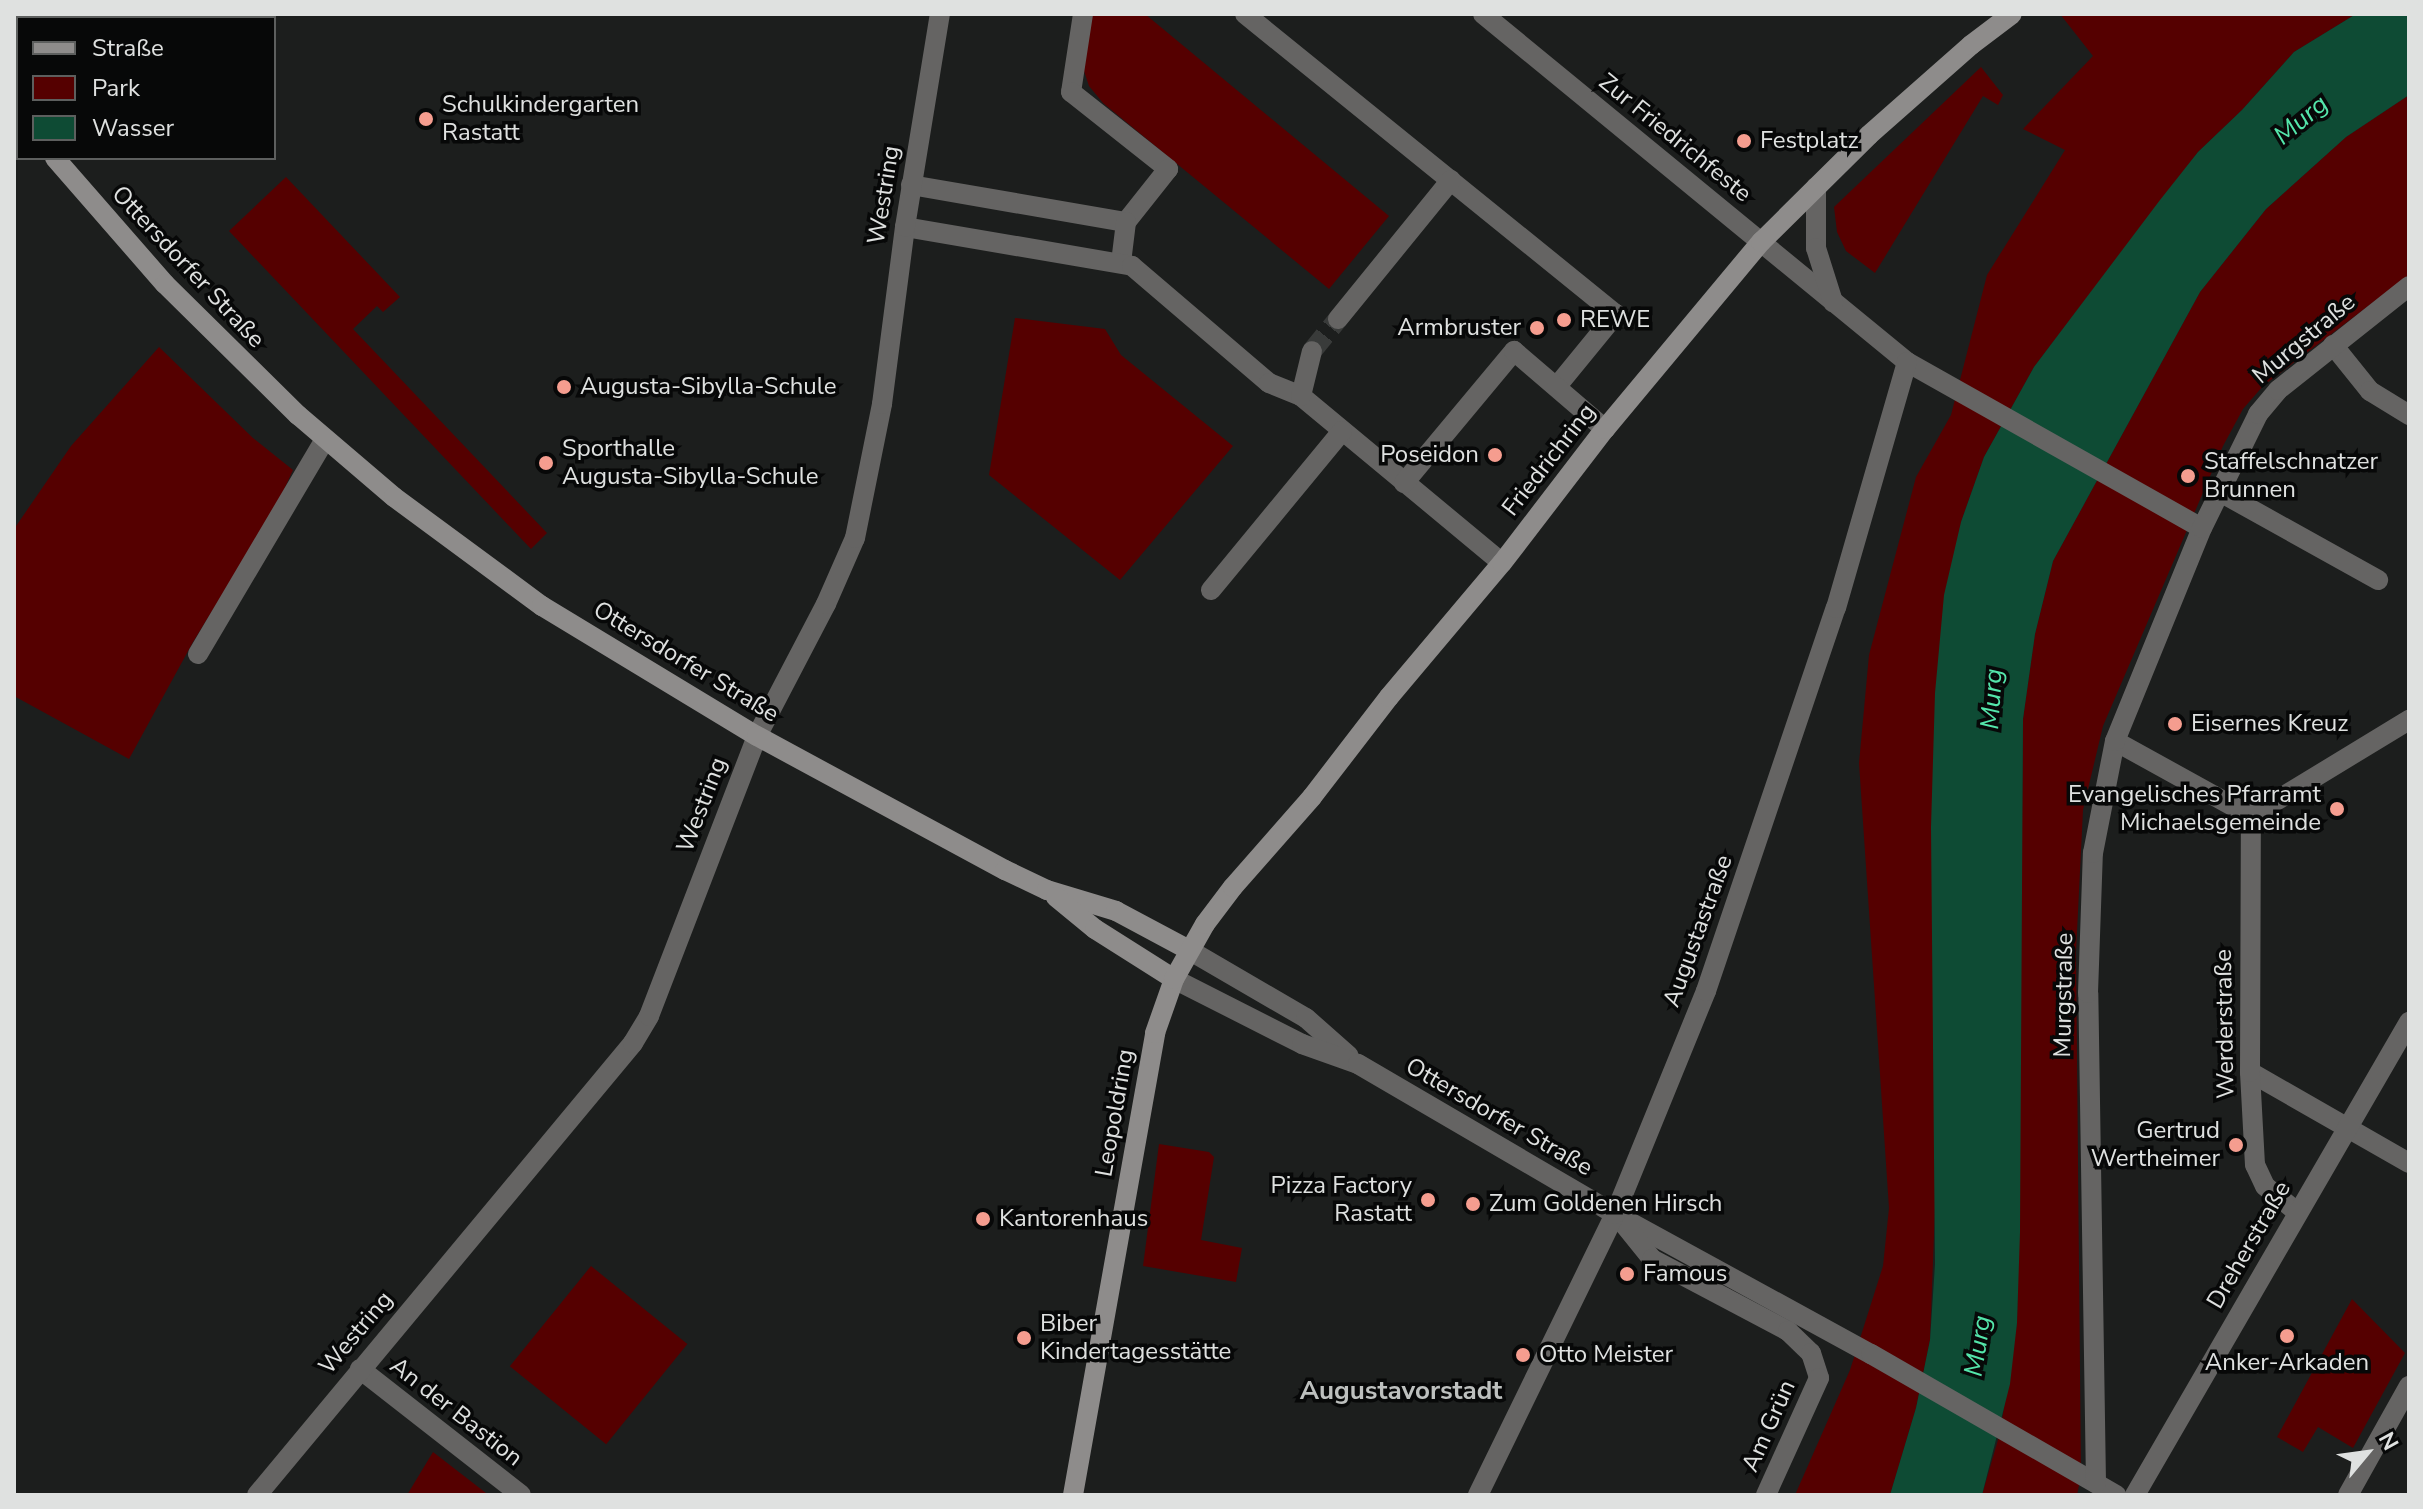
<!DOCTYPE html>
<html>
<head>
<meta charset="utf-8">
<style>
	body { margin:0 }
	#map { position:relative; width:2423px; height:1509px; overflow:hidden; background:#1c1e1d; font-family:"Nunito Sans",sans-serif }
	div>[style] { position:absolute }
	.green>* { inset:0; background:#500; transform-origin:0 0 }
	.water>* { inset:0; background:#0e4b34 }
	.street-tunnel>* { height:20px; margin-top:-10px; transform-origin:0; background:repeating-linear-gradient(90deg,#393b3a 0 20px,transparent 0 30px) }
	.street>* { height:20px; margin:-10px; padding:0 10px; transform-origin:10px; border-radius:10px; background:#656463 }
	.secondary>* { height:20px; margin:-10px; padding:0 10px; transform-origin:10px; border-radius:10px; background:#8e8c8b }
	.dots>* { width:22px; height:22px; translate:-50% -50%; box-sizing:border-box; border:4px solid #070808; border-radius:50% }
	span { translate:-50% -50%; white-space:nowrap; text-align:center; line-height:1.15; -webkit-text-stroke:7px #070808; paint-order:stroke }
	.poi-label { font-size:24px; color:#dfe1e0 }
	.left { translate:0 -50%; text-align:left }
	.right { translate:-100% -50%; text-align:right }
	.street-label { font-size:24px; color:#dfe1e0 }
	.water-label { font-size:26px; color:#54e6ab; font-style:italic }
	.neighbourhood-label { font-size:26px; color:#bdc0be; font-weight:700 }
	.frame { position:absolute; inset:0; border:16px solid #dfe1e0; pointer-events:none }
	.legend { position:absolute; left:16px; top:16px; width:260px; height:144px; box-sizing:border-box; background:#070808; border:2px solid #5d5f5e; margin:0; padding:10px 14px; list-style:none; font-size:24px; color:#dfe1e0 }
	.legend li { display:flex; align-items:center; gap:16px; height:40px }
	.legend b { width:40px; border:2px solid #5d5f5e }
	.north { position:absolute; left:2327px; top:1413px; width:80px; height:80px; -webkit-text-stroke:6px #070808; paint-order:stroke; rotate:61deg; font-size:22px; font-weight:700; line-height:32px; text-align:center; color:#dfe1e0 }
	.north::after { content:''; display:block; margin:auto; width:28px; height:36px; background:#dfe1e0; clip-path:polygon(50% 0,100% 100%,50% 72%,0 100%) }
</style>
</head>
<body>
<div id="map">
	<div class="green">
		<i style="clip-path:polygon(1091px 14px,1145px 14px,1389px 216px,1329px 289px,1103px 103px,1089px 86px,1084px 71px)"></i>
		<i style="clip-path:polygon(2060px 14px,2356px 14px,2294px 52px,2242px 110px,2198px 152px,2034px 367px,1984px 457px,1961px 522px,1930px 1340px,1916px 1408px,1890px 1495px,1795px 1495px,1850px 1370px,1883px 1266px,1889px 1208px,1859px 763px,1869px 655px,1916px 477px,1951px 415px,1987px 275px,2065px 150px,2023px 129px,2093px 56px)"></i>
		<i style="clip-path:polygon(1981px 67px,2003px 95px,1998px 105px,1983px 96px,1875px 273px,1846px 251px,1837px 232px,1834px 207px)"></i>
		<i style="clip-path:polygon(2409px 95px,2409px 275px,2263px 386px,2243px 409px,2223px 446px,2103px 726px,2083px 810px,2076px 952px,2081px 1476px,2077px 1495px,1982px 1495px,2000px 1433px,2017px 1323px,2023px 719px,2035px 634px,2053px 561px,2200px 292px,2266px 209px,2346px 137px)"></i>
		<i style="clip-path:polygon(286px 177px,400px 297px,383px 312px,377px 306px,353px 329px,547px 533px,531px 549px,229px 231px)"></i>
		<i style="clip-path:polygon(1015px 318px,1105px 329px,1121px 355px,1233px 446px,1120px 580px,989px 475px)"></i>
		<i style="clip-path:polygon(159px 347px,253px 438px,293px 470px,276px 507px,193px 642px,129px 759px,14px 696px,14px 529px,71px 446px)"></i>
		<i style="clip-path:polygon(1159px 1144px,1209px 1152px,1214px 1157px,1201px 1240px,1242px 1248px,1236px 1282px,1143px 1266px)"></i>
		<i style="left:591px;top:1266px;width:124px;height:129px;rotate:39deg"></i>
		<i style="clip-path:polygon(2352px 1299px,2405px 1353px,2353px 1448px,2318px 1427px,2303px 1452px,2277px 1437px)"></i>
		<i style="clip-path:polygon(433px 1452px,486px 1493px,489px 1495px,407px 1495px)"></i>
	</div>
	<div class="water">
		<i style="clip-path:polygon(2356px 14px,2409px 14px,2409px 95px,2346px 137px,2266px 209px,2200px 292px,2053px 561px,2035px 634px,2023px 719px,2020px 1232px,2017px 1323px,2010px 1384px,1982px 1495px,1890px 1495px,1916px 1408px,1930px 1340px,1935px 1264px,1931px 827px,1935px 693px,1944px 595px,1961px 522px,1984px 457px,2034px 367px,2160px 200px,2198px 152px,2242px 110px,2294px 52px)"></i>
	</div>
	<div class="street-tunnel">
		<i style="left:1312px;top:351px;width:41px;rotate:-50.9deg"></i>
	</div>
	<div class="street">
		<i style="left:1083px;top:14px;width:79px;rotate:98.7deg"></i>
		<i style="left:1071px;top:92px;width:124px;rotate:38.4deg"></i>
		<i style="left:1168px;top:169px;width:68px;rotate:128.4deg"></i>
		<i style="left:1245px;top:14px;width:477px;rotate:39deg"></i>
		<i style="left:1616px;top:314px;width:93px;rotate:129.3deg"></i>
		<i style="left:1483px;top:14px;width:549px;rotate:39.38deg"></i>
		<i style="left:1907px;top:362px;width:338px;rotate:29.4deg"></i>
		<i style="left:911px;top:185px;width:218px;rotate:9.8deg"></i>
		<i style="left:1126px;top:222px;width:41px;rotate:97deg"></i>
		<i style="left:1816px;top:187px;width:61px;rotate:90deg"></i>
		<i style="left:1816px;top:248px;width:57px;rotate:72.5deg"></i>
		<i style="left:905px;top:227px;width:230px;rotate:9.7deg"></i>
		<i style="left:1132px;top:266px;width:180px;rotate:40.5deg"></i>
		<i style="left:1269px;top:383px;width:35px;rotate:22deg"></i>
		<i style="left:1301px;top:396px;width:261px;rotate:39.7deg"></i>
		<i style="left:1338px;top:319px;width:179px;rotate:-50.9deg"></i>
		<i style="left:2333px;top:345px;width:59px;rotate:51.2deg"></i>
		<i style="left:2370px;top:391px;width:46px;rotate:31.6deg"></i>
		<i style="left:1301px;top:396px;width:46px;rotate:-76.3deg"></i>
		<i style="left:1404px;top:483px;width:172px;rotate:-50.2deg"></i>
		<i style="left:1514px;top:351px;width:120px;rotate:40.6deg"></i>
		<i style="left:2220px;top:492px;width:181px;rotate:29.1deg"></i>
		<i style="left:1211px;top:590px;width:206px;rotate:-50.5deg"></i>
		<i style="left:198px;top:654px;width:250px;rotate:-59.4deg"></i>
		<i style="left:2115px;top:741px;width:155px;rotate:28.9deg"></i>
		<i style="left:1189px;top:950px;width:135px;rotate:30.2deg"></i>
		<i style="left:1306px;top:1018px;width:57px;rotate:41.5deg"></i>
		<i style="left:1174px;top:979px;width:144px;rotate:26.9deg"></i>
		<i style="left:1302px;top:1044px;width:59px;rotate:19.7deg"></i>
		<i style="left:1358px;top:1064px;width:298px;rotate:30.3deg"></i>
		<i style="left:1615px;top:1214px;width:292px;rotate:28.7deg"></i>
		<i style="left:1871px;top:1354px;width:283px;rotate:29.9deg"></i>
		<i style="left:2250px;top:1072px;width:183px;rotate:29.8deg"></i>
		<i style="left:2297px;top:1212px;width:41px;rotate:-140.9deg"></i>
		<i style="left:2265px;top:1186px;width:23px;rotate:-115deg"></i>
		<i style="left:2255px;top:1165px;width:93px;rotate:-93.1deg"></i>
		<i style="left:2250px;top:1072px;width:256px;rotate:-89.8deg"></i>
		<i style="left:2251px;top:816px;width:185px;rotate:-31.3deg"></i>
		<i style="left:1623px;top:1223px;width:46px;rotate:51.1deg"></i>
		<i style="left:1652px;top:1259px;width:154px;rotate:27.9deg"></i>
		<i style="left:1788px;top:1331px;width:32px;rotate:44deg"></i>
		<i style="left:1811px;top:1353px;width:26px;rotate:72deg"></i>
		<i style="left:1819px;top:1378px;width:128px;rotate:114.4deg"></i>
		<i style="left:360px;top:1369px;width:204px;rotate:38deg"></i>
		<i style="left:2096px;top:1483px;width:490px;rotate:-90.9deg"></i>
		<i style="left:2088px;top:993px;width:140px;rotate:-88deg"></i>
		<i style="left:2093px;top:853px;width:114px;rotate:-78.9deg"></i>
		<i style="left:2115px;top:741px;width:230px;rotate:-67.8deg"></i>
		<i style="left:2202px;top:528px;width:127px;rotate:-63.8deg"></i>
		<i style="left:2258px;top:414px;width:31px;rotate:-50deg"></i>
		<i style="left:2278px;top:390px;width:167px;rotate:-38.4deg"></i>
		<i style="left:257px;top:1495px;width:588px;rotate:-50.24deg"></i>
		<i style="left:633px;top:1043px;width:31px;rotate:-59deg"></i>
		<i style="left:649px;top:1016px;width:300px;rotate:-68.9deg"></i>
		<i style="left:757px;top:736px;width:149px;rotate:-62.4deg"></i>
		<i style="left:826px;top:604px;width:72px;rotate:-66.3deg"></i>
		<i style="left:855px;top:538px;width:137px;rotate:-78.6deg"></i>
		<i style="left:882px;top:404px;width:178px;rotate:-82.6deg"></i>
		<i style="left:905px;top:227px;width:216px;rotate:-80.7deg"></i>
		<i style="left:1478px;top:1495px;width:313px;rotate:-64deg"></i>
		<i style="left:1615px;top:1214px;width:241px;rotate:-67.8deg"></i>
		<i style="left:1706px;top:991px;width:404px;rotate:-71.3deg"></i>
		<i style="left:1836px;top:608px;width:256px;rotate:-73.9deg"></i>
		<i style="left:2135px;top:1495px;width:547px;rotate:-59.92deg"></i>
		<i style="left:2348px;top:1495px;width:125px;rotate:-60.8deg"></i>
	</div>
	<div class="secondary">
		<i style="left:14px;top:108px;width:6px;rotate:51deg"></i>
		<i style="left:55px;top:158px;width:167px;rotate:48.9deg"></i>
		<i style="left:165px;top:284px;width:187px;rotate:44.6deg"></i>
		<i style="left:298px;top:415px;width:126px;rotate:40.5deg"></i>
		<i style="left:394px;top:497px;width:184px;rotate:36.4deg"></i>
		<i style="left:542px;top:606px;width:251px;rotate:31.2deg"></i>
		<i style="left:757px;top:736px;width:282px;rotate:28.4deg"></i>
		<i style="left:1005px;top:870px;width:47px;rotate:25.5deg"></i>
		<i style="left:1047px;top:890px;width:72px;rotate:16.9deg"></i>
		<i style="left:1116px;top:911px;width:83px;rotate:28.1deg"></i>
		<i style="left:1056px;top:897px;width:50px;rotate:39.4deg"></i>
		<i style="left:1095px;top:929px;width:93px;rotate:32.3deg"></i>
		<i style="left:1073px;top:1495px;width:469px;rotate:-79.9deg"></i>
		<i style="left:1155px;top:1033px;width:57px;rotate:-70.6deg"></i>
		<i style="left:1174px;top:979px;width:63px;rotate:-60.6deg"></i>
		<i style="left:1205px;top:924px;width:46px;rotate:-52.9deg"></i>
		<i style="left:1233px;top:887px;width:120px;rotate:-48.7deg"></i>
		<i style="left:1312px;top:797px;width:126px;rotate:-52.4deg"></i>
		<i style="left:1389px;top:697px;width:175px;rotate:-49.9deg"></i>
		<i style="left:1502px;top:563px;width:169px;rotate:-52.5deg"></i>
		<i style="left:1605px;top:429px;width:244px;rotate:-50.2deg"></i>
		<i style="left:1761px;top:242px;width:152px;rotate:-44.7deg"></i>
		<i style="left:1869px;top:135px;width:136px;rotate:-41.4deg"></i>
		<i style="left:1971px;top:45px;width:51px;rotate:-37.1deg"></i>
	</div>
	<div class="dots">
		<i style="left:426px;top:119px;background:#f59d8f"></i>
		<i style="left:1744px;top:141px;background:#f59d8f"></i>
		<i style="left:1564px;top:320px;background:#f59d8f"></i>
		<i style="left:1537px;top:328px;background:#f59d8f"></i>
		<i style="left:564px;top:387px;background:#f59d8f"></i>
		<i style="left:1495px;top:455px;background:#f59d8f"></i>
		<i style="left:546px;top:463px;background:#f59d8f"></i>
		<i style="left:2188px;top:476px;background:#f59d8f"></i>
		<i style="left:2175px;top:724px;background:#f59d8f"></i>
		<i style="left:2337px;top:809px;background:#f59d8f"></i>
		<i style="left:2236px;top:1145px;background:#f59d8f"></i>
		<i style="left:1428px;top:1200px;background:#f59d8f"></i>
		<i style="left:1473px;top:1204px;background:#f59d8f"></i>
		<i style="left:983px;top:1219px;background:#f59d8f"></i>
		<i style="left:1627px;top:1274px;background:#f59d8f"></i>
		<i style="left:2287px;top:1336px;background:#f59d8f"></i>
		<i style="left:1024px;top:1338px;background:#f59d8f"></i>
		<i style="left:1523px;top:1355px;background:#f59d8f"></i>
	</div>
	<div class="poi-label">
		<span class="left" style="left:442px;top:119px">Schulkindergarten<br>Rastatt</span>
		<span class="left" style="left:1760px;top:141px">Festplatz</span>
		<span class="left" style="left:1580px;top:320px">REWE</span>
		<span class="right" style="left:1521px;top:328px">Armbruster</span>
		<span class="left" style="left:580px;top:387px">Augusta-Sibylla-Schule</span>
		<span class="left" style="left:562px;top:463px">Sporthalle<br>Augusta-Sibylla-Schule</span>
		<span class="right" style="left:1479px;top:455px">Poseidon</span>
		<span class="left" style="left:2204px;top:476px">Staffelschnatzer<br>Brunnen</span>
		<span class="left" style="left:2191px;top:724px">Eisernes Kreuz</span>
		<span class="right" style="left:2321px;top:809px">Evangelisches Pfarramt<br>Michaelsgemeinde</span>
		<span class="right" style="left:2220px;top:1145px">Gertrud<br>Wertheimer</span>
		<span class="right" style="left:1412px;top:1200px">Pizza Factory<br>Rastatt</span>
		<span class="left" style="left:1489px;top:1204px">Zum Goldenen Hirsch</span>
		<span class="left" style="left:999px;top:1219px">Kantorenhaus</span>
		<span class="left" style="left:1643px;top:1274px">Famous</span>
		<span class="left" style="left:1040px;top:1338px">Biber<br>Kindertagesstätte</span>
		<span class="left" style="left:1539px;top:1355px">Otto Meister</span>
		<span style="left:2287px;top:1363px">Anker-Arkaden</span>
	</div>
	<div class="street-label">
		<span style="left:1675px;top:138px;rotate:39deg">Zur Friedrichfeste</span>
		<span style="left:884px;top:195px;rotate:-81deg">Westring</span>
		<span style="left:188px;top:267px;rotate:47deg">Ottersdorfer Straße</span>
		<span style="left:2304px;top:339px;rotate:-40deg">Murgstraße</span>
		<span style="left:1549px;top:460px;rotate:-52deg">Friedrichring</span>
		<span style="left:686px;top:662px;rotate:31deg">Ottersdorfer Straße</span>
		<span style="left:702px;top:805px;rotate:-69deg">Westring</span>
		<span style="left:1698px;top:931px;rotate:-70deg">Augustastraße</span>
		<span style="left:2064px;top:995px;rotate:-89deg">Murgstraße</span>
		<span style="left:2225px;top:1024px;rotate:-91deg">Werderstraße</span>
		<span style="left:1115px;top:1113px;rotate:-80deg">Leopoldring</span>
		<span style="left:1499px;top:1117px;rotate:30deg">Ottersdorfer Straße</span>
		<span style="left:2249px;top:1245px;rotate:-60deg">Dreherstraße</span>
		<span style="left:356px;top:1333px;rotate:-50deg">Westring</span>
		<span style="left:456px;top:1412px;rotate:38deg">An der Bastion</span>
		<span style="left:1769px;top:1426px;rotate:-66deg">Am Grün</span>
	</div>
	<div class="water-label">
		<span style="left:2301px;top:120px;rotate:-40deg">Murg</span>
		<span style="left:1992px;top:699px;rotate:-86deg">Murg</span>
		<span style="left:1978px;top:1346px;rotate:-81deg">Murg</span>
	</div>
	<div class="neighbourhood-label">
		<span style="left:1401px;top:1391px">Augustavorstadt</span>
	</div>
	<div class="frame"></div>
	<ul class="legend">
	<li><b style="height:10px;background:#8e8c8b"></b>Straße</li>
	<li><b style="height:22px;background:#500"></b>Park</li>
	<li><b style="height:22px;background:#0e4b34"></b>Wasser</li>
	</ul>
	<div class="north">N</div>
</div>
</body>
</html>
